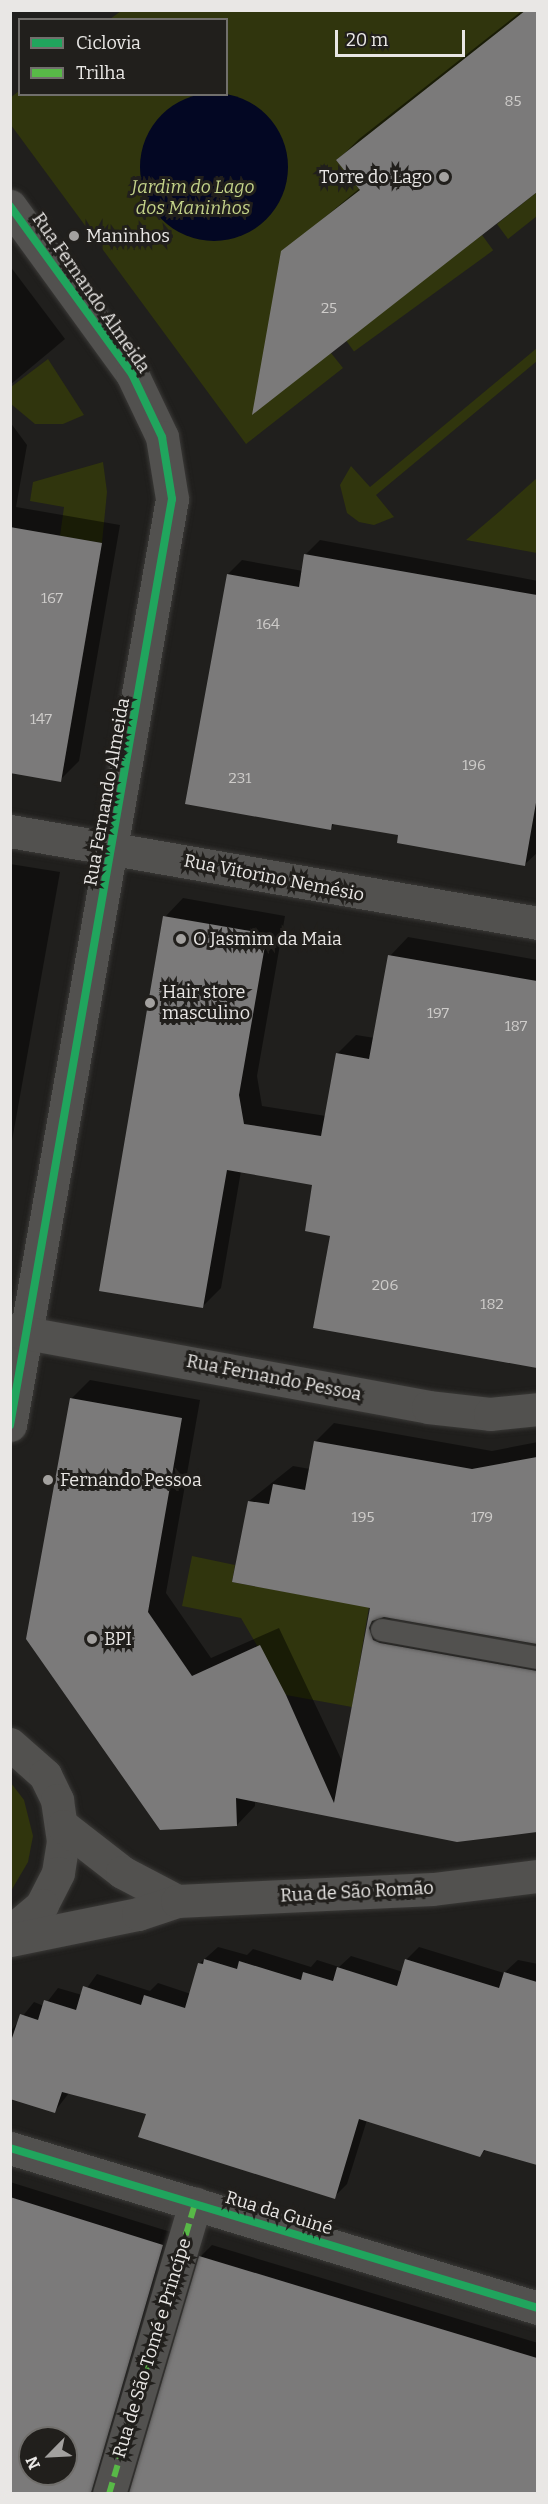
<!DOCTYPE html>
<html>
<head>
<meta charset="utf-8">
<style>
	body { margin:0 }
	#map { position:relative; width:548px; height:2504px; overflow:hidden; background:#201f1d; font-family:Bitter,serif }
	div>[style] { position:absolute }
	.green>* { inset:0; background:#30350d; transform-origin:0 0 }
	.water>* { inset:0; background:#030723 }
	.round { border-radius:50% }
	.shadow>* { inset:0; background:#0007 }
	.building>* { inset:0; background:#7b7a7a }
	.roads { filter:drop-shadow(0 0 2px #3a3937) drop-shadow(0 0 2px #3a3937) }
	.lane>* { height:22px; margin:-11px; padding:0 11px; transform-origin:11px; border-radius:11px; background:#52514f }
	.street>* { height:33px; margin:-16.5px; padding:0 16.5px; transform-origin:16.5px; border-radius:16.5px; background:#52514f }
	.secondary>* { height:33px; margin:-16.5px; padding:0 16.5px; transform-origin:16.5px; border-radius:16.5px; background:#52514f }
	.quiet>* { height:6px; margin-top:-3px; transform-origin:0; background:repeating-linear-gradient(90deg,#58b947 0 12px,transparent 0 18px) }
	.cycleway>* { height:8px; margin:-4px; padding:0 4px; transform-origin:4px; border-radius:4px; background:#20a55d }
	.dots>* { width:16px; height:16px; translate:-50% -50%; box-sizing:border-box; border:3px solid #211f1c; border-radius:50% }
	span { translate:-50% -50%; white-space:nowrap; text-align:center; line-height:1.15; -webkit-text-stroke:6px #211f1c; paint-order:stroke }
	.number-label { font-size:15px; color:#ceccca }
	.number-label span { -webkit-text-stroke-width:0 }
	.poi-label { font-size:18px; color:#e9e7e5 }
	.right { translate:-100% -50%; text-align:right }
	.left { translate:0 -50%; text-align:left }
	.park-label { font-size:18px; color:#c3d289; font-style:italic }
	.street-label { font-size:18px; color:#e9e7e5 }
	.frame { position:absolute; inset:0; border:12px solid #e9e7e5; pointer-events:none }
	.legend { position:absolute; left:18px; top:18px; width:210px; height:78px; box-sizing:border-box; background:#211f1c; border:2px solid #716f6c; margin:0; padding:8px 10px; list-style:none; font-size:18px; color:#e9e7e5 }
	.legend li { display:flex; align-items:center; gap:12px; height:30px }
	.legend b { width:30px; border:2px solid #716f6c }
	.north { position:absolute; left:18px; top:2426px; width:60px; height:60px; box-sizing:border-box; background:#211f1c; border:2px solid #716f6c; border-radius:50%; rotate:246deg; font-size:16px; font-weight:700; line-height:24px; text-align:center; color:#e9e7e5 }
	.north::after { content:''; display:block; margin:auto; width:21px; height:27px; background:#a3a19f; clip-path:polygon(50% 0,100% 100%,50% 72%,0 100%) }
	.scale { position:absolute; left:335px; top:30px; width:130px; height:27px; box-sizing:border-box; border:3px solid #e9e7e5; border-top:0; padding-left:8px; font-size:18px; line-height:21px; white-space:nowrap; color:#e9e7e5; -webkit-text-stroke:4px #211f1c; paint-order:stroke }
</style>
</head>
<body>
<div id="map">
	<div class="green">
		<i style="clip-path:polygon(121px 11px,526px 11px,336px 160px,360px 190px,331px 353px,343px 368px,246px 444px,11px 125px,10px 98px,19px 91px,20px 94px,226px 94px,226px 20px,110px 19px)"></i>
		<i style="clip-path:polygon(537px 192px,537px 216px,508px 239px,497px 224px)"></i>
		<i style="left:482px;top:235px;width:19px;height:172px;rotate:54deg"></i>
		<i style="clip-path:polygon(537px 348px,537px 361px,376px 495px,394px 517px,374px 525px,359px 522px,347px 513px,340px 485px,351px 466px,370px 487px)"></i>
		<i style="clip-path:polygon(48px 359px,84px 415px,63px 424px,35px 424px,11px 404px,11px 387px)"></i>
		<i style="clip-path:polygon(103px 462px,107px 492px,102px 543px,60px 536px,64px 507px,30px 501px,33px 482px)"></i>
		<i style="clip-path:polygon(537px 478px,537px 553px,466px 540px,500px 511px)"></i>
		<i style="clip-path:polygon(192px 1556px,235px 1565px,232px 1582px,369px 1607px,352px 1707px,286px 1695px,241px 1618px,182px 1606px)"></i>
		<i style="clip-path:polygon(11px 1783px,24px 1800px,33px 1836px,28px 1862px,11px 1891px)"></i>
	</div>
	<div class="water">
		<i class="round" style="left:140px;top:93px;width:148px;height:148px"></i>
	</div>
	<div class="shadow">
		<i style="clip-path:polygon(523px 10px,538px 10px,538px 190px,254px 411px,283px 252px,360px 188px,338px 160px,359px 139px)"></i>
		<i style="clip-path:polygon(10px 266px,65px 339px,10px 385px)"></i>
		<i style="clip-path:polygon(10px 422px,27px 445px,16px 507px,120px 525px,79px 761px,60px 780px,10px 772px)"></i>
		<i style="clip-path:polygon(320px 540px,538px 581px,538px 852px,524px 865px,400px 834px,335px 823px,330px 829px,228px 574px,242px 560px,303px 571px,306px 554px)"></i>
		<i style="clip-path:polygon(10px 864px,60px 872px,10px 1152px)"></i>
		<i style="clip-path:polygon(183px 898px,285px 916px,257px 1076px,262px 1106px,326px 1116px,337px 1054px,356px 1035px,375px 1038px,390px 956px,408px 937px,538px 960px,538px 1367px,315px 1327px,331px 1235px,314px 1184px,241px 1171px,221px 1288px,202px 1307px,165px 917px)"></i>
		<i style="clip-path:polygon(90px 1380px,200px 1400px,166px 1593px,211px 1658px,279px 1628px,343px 1763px,372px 1606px,249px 1501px,293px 1466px,310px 1469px,315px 1442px,334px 1423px,492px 1451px,538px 1442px,538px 1643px,387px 1616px,399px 1625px,538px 1650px,538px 1831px,457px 1841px,255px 1800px,255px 1806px,237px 1825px,160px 1828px,71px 1399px)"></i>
		<i style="clip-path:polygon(218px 1947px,247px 1955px,253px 1949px,311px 1967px,317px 1960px,339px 1967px,351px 1956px,403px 1972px,406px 1960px,419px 1947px,504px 1973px,518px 1960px,538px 1964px,538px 2162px,486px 2150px,480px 2155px,367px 2120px,347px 2184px,334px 2197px,148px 2113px,69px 2093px,55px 2111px,10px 2097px,10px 2032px,34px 2002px,44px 2006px,58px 1988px,82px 1995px,97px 1974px,150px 1991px,158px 1983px,191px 1994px,199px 1964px)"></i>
		<i style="clip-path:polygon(evenodd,10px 2182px,174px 2233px,107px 2494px,10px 2494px,10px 2182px,30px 2438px,66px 2438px,66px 2474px,30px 2474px,30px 2438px)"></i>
		<i style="clip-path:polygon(212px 2245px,538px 2343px,538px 2494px,130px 2494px,200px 2257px)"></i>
	</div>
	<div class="building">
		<i style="clip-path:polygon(526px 10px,537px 10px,537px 192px,252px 415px,281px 251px,360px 190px,336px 160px)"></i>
		<i style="clip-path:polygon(10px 527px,102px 543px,61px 782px,10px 773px)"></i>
		<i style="clip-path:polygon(304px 554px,537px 595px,537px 797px,525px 866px,397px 843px,398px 835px,332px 824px,331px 830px,185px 804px,227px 574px,299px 587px)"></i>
		<i style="clip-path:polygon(163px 916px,267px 934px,239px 1095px,244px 1124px,321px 1136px,336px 1053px,369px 1059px,388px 955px,537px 981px,537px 1368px,313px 1328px,330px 1236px,305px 1231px,312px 1185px,227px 1170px,203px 1308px,99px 1291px)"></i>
		<i style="clip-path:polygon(70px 1398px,182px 1418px,148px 1612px,192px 1676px,260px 1645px,286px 1695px,334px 1803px,370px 1608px,232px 1582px,248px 1501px,269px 1504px,273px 1484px,305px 1490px,314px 1441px,472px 1469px,537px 1457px,537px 1644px,384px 1617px,372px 1621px,369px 1628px,373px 1640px,380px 1643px,537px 1671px,537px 1832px,457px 1842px,236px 1798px,237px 1826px,160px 1830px,26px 1639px)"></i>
		<i style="clip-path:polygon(204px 1959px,237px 1969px,239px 1961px,301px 1980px,303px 1972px,333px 1981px,337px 1967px,397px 1986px,405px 1959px,499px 1988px,504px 1972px,537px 1982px,537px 2165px,484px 2150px,480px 2157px,359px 2119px,335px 2199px,138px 2137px,146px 2114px,62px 2092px,55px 2113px,10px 2099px,10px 2044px,20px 2014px,38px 2020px,44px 2000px,76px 2010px,83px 1986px,141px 2005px,144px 1995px,185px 2008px,198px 1963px,203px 1964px)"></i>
		<i style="clip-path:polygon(evenodd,10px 2197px,163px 2245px,91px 2493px,10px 2493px,10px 2197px,30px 2438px,66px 2438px,66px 2474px,30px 2474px,30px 2438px)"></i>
		<i style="clip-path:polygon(199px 2256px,537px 2358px,537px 2493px,129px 2493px)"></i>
	</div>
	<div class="roads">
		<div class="lane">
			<i style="left:382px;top:1630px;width:158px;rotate:10.2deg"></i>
		</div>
		<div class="street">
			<i style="left:10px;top:206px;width:208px;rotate:54deg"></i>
			<i style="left:132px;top:374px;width:70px;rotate:64.5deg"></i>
			<i style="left:162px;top:437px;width:63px;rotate:80.8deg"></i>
			<i style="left:172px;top:499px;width:940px;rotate:99.92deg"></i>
			<i style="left:10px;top:831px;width:536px;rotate:9.88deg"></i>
			<i style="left:10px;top:1330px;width:425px;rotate:10.4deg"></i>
			<i style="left:428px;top:1407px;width:62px;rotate:6.4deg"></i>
			<i style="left:490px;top:1414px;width:48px;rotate:-5.9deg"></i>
			<i style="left:10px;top:2148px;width:552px;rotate:16.86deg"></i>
			<i style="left:109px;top:2494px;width:303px;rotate:-73.5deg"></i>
		</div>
		<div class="secondary">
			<i style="left:10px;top:1744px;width:47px;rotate:41.5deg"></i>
			<i style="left:45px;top:1775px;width:28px;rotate:64deg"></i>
			<i style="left:57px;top:1800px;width:41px;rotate:81.7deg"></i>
			<i style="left:63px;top:1841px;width:32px;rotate:99deg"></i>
			<i style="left:58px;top:1873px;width:36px;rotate:117deg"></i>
			<i style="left:42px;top:1905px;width:42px;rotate:139.8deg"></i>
			<i style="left:63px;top:1826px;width:75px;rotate:37.9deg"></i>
			<i style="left:122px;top:1872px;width:62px;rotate:27.8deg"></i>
			<i style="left:10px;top:1940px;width:131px;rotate:-11.5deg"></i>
			<i style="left:138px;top:1914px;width:41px;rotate:-18.4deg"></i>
			<i style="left:177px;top:1901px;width:256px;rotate:-2.7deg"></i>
			<i style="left:433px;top:1889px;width:106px;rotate:-7.1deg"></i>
		</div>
	</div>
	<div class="quiet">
		<i style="left:109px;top:2494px;width:303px;rotate:-73.5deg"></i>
	</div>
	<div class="cycleway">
		<i style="left:10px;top:206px;width:208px;rotate:54deg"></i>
		<i style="left:132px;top:374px;width:70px;rotate:64.5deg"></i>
		<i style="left:162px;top:437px;width:63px;rotate:80.8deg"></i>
		<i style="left:172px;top:499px;width:940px;rotate:99.92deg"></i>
		<i style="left:10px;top:2148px;width:552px;rotate:16.86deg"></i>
	</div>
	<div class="dots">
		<i style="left:444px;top:177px;background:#a3a19f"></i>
		<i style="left:74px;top:236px;background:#a3a19f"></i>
		<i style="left:181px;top:939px;background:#a3a19f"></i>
		<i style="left:150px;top:1003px;background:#a3a19f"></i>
		<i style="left:48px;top:1480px;background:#a3a19f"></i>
		<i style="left:92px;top:1639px;background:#a3a19f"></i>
	</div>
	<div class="number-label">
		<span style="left:513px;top:102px">85</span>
		<span style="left:329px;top:309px">25</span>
		<span style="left:52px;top:599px">167</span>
		<span style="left:268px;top:625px">164</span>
		<span style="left:41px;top:720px">147</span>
		<span style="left:474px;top:766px">196</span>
		<span style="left:240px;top:779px">231</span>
		<span style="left:438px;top:1014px">197</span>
		<span style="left:516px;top:1027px">187</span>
		<span style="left:385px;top:1286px">206</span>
		<span style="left:492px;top:1305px">182</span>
		<span style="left:363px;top:1518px">195</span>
		<span style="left:482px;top:1518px">179</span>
	</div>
	<div class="poi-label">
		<span class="right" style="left:432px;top:177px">Torre do Lago</span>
		<span class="left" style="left:86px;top:236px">Maninhos</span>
		<span class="left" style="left:193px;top:939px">O Jasmim da Maia</span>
		<span class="left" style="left:162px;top:1003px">Hair store<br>masculino</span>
		<span class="left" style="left:60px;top:1480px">Fernando Pessoa</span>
		<span class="left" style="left:104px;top:1639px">BPI</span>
	</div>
	<div class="park-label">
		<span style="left:193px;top:198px">Jardim do Lago<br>dos Maninhos</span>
	</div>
	<div class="street-label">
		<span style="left:91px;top:293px;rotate:55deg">Rua Fernando Almeida</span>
		<span style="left:107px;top:792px;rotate:-80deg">Rua Fernando Almeida</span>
		<span style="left:274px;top:878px;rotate:11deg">Rua Vitorino Nemésio</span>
		<span style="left:274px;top:1378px;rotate:11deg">Rua Fernando Pessoa</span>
		<span style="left:357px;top:1892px;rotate:-3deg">Rua de São Romão</span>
		<span style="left:279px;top:2213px;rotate:17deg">Rua da Guiné</span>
		<span style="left:152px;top:2348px;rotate:-73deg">Rua de São Tomé e Princípe</span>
	</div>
	<div class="frame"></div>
	<ul class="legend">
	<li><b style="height:8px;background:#20a55d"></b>Ciclovia</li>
	<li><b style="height:8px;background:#58b947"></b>Trilha</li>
	</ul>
	<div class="north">N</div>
	<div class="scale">20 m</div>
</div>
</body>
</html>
